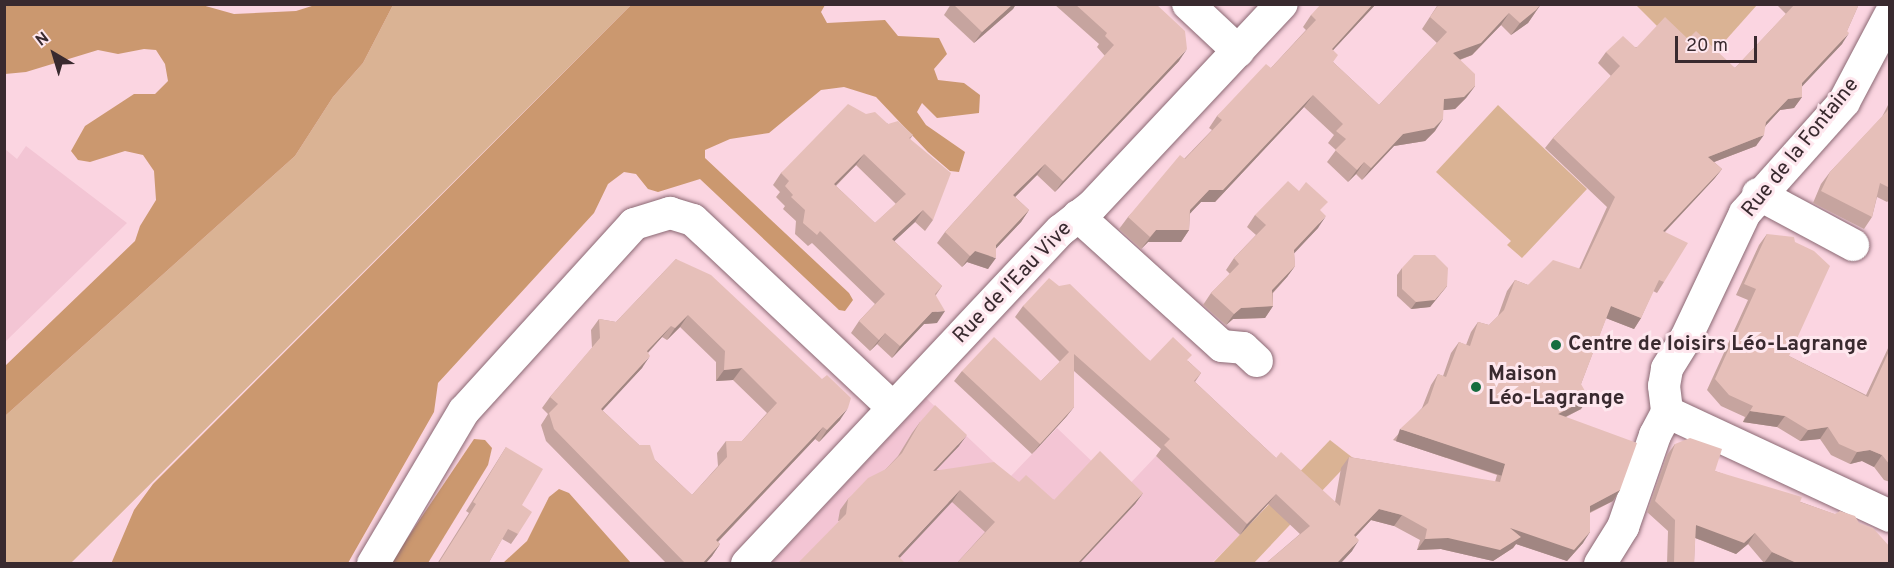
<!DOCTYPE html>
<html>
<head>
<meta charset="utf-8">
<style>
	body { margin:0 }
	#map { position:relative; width:1894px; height:568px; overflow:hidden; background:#fbd5e1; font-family:Overpass,sans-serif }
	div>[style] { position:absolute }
	.built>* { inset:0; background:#f3c5d4 }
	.green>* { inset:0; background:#dab394 }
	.forest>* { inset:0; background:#cb986f }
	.roads { filter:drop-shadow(0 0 2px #8a6873) drop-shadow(0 0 2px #8a6873) }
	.minor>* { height:32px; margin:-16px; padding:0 16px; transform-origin:16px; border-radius:16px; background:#fff }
	.wall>* { inset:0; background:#c6a49f }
	.shaded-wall>* { inset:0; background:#a18682; transform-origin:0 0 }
	.building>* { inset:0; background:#e6bfb9 }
	.dots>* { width:16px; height:16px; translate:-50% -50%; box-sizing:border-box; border:3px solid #fee7ee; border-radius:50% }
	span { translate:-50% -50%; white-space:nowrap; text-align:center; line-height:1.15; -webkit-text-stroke:6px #fee7ee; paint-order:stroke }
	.street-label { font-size:21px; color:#392a2f }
	.poi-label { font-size:21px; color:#392a2f; font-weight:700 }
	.left { translate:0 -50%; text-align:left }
	.frame { position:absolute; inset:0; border:6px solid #392a2f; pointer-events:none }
	.north { position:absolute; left:24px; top:24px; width:60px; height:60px; -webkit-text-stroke:4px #fee7ee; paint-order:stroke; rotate:322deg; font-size:16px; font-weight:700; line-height:24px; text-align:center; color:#392a2f }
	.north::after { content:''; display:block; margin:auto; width:21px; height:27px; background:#392a2f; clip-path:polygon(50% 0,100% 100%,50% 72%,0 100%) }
	.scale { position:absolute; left:1675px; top:36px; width:82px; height:27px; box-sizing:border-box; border:3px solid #392a2f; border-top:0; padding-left:8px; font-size:18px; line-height:21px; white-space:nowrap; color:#392a2f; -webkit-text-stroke:4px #fee7ee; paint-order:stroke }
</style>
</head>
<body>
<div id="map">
	<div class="built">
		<i style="clip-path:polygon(26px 146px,127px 223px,5px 342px,5px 149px,17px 159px)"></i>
		<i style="clip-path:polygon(926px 398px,1010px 477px,1057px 428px,1123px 491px,1156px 456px,1240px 535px,1212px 563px,771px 564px)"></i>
	</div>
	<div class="green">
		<i style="clip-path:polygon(1635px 4px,1757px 5px,1708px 60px,1681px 50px)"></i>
		<i style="clip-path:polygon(393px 5px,631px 5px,71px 563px,5px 564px,5px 416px,295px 156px,333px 97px,363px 63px)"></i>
		<i style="clip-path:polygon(1498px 105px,1587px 189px,1522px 258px,1507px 245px,1511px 241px,1436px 172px)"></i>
		<i style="clip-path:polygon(1330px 440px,1353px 458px,1254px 563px,1212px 564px)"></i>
	</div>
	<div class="forest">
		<i style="clip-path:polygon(202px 5px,234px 14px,296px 11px,315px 5px,393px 5px,363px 63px,333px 97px,295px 156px,5px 416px,5px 366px,135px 241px,140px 226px,156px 200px,154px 171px,143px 155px,125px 151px,90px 162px,78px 160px,71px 151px,85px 126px,134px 94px,155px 94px,168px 81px,165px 64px,156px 50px,144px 49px,118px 54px,98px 50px,26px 72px,5px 74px,5px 5px)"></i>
		<i style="clip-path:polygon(631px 5px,825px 5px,821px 12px,827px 23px,885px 20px,898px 36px,939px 38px,947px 54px,934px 69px,938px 80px,964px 83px,980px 95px,979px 113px,937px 118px,922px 103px,917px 112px,926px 125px,965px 152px,959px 172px,950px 171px,928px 152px,876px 97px,844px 87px,821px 90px,769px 133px,730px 139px,705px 150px,705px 158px,849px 293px,853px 300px,845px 311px,839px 310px,700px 179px,658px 192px,648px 189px,636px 174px,624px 172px,608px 184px,594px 213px,438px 383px,434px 412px,348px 563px,111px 564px,134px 510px,153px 484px)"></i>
		<i style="clip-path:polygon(474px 439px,485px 440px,492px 448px,488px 465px,428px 563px,390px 564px)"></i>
		<i style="clip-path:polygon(559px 489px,569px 493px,631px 563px,503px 563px,527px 541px,549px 497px)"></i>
	</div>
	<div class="roads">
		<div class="minor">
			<i style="left:1188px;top:4px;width:69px;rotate:43.2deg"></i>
			<i style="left:1890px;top:15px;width:98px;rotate:117.9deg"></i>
			<i style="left:1844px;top:102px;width:149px;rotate:131.7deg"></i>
			<i style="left:1745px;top:213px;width:138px;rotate:115.3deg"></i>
			<i style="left:1686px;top:338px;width:36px;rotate:122deg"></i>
			<i style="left:1667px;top:369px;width:17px;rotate:100deg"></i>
			<i style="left:1664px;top:386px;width:26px;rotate:83deg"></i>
			<i style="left:1667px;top:412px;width:246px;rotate:25deg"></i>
			<i style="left:1758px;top:194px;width:108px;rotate:28.2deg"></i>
			<i style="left:1078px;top:216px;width:194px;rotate:42.1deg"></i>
			<i style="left:1222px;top:346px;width:21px;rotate:5deg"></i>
			<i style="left:1243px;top:348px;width:19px;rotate:43deg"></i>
			<i style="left:373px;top:564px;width:178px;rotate:-59.3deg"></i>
			<i style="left:464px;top:411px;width:253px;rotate:-47.7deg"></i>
			<i style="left:634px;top:224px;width:38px;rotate:-17deg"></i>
			<i style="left:670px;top:213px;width:24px;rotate:17deg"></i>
			<i style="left:693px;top:220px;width:274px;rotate:43.2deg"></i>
			<i style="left:747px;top:564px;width:458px;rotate:-46.8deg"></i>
			<i style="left:1061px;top:230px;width:39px;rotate:-38deg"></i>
			<i style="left:1092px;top:206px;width:277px;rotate:-46.8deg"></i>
			<i style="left:1600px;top:564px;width:44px;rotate:-58.1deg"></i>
			<i style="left:1623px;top:527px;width:97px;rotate:-70.8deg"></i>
			<i style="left:1655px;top:435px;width:26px;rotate:-62deg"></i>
		</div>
	</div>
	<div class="wall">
		<i style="clip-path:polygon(951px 4px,1016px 4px,1013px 9px,974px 43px,944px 15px)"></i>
		<i style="clip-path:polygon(1054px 4px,1156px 4px,1179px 61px,1055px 192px,1037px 175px,1015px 197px,1029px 210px,1021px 222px,996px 248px,988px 269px,967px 262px,962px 267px,937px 243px,945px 232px,1105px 56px,1097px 47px,1099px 44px)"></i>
		<i style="clip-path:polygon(1376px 4px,1333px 50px,1333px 62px,1379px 105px,1437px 43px,1422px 29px,1437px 6px,1417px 4px,1541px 4px,1528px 23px,1511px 35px,1501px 25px,1472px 55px,1460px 60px,1475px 86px,1466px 98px,1455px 109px,1443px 110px,1435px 131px,1425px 141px,1394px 146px,1362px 180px,1356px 174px,1348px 182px,1327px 162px,1336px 150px,1328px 143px,1334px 135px,1304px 107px,1215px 202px,1201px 202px,1190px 213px,1189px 230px,1181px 242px,1148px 242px,1141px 249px,1119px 229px,1128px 217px,1212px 130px,1209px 128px,1217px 116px,1271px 68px,1306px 30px,1303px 27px,1311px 15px)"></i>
		<i style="clip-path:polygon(1779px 4px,1859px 4px,1847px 31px,1842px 44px,1802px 86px,1802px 97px,1794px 108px,1780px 110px,1766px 125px,1756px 146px,1714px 162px,1722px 169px,1714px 179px,1665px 232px,1664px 282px,1657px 293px,1653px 291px,1641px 318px,1634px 329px,1606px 318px,1581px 384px,1581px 409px,1566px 417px,1620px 490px,1613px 501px,1590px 513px,1583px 543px,1567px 561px,1516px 544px,1513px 548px,1493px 561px,1441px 549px,1417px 550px,1420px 540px,1394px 526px,1371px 520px,1356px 536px,1352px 551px,1340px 564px,1265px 564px,1300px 534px,1268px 504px,1240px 535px,1156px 456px,1161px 449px,1074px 371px,1074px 407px,1066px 417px,1032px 454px,954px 381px,962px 371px,1041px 381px,1060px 362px,1015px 317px,1023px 306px,1059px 286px,1150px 361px,1188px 361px,1201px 373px,1195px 382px,1276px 458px,1335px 502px,1341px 468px,1349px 457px,1495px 482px,1497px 475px,1393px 440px,1422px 408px,1431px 385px,1438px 374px,1443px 376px,1451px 353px,1459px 342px,1466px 345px,1471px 332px,1478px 322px,1489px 325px,1498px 316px,1507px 291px,1515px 280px,1528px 285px,1579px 269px,1607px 207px,1545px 148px,1553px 138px,1611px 76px,1598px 63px,1606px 52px,1688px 39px,1735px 68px,1786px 14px,1778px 6px)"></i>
		<i style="clip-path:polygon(1890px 101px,1890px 199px,1887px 202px,1877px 197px,1872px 217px,1864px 229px,1813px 203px,1821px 184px,1830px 172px,1882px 117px)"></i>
		<i style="clip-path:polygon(evenodd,866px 114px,913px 135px,910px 139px,933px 220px,925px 231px,915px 222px,894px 241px,942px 286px,936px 295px,937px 323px,924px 324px,892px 358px,877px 344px,870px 351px,851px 333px,859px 321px,875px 304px,812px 243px,808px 246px,795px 234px,796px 221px,783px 209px,785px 206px,776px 197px,780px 192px,773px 185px,781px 173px,866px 114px,856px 165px,896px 204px,875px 223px,836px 186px,856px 165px)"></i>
		<i style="clip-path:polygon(1321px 212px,1318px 228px,1294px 253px,1295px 266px,1287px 277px,1273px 293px,1273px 306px,1265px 318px,1233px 319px,1226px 325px,1203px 305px,1211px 293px,1230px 274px,1226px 270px,1234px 258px,1256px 235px,1247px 227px,1255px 215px)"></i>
		<i style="clip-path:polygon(1767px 234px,1789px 356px,1866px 395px,1890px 344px,1890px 482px,1884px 480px,1874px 467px,1862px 461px,1850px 464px,1831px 455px,1820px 439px,1800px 441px,1777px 427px,1743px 422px,1745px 417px,1721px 406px,1707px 390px,1748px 300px,1736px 295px,1759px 245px)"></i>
		<i style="clip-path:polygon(evenodd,676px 259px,840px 420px,819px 442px,815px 439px,718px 542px,720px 544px,712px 556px,705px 564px,667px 564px,546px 441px,541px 425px,548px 414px,542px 408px,550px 397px,592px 348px,591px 330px,599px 319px,616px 322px,676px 259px,680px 327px,716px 362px,716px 381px,733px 380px,767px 413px,742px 441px,726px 441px,717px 453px,718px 466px,692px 495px,602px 410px,642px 368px,648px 353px,662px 337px,667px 340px,680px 327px)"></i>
		<i style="clip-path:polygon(1402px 268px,1447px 286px,1430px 307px,1411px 309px,1397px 296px,1397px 275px)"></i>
		<i style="clip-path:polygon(920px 422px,959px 446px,936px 470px,1019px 482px,1054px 500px,1143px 493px,1135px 504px,1079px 564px,956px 564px,985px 532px,952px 502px,838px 521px,840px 510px,848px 499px,886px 469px,898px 456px,912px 433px)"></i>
		<i style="clip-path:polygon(1675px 444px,1715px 471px,1859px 523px,1890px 564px,1766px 564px,1764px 563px,1748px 544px,1736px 554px,1695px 538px,1694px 564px,1667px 564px,1668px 531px,1647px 512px,1667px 455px)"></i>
		<i style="clip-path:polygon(506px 447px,522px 505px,518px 534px,511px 544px,502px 539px,488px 564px,437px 564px,469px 513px,466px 511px)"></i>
	</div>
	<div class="shaded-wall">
		<i style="clip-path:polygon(1013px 4px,1016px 4px,1013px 9px,974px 43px,982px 32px)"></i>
		<i style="clip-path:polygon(1373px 4px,1376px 4px,1323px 61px,1332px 49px)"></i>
		<i style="clip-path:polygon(1417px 4px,1438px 4px,1437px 6px)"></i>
		<i style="clip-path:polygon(1541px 4px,1528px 23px,1511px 35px,1520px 23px)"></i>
		<i style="clip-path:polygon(1509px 13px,1501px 25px,1472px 55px,1444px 65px,1453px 53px)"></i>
		<i style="clip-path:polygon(1849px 33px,1842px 44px,1795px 94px,1802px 83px)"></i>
		<i style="clip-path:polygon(1187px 49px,1179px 61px,1055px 192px,1063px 181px)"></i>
		<i style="clip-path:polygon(1475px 86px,1466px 98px,1455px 109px,1435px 111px,1444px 99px)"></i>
		<i style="clip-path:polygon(1313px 95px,1304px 107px,1215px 202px,1201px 202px,1182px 222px,1190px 210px,1209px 190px)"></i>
		<i style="clip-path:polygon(1802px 97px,1794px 108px,1780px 110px,1759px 133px,1766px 122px,1788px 99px)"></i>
		<i style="clip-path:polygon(1443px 119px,1435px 131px,1425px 141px,1394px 146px,1362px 180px,1371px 168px,1403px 134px)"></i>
		<i style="clip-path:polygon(1764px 135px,1756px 146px,1701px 167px,1708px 157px)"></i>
		<i style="clip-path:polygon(864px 154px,856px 165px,826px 195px,834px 184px)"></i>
		<i style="clip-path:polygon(1364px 162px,1356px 174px,1348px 182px,1357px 170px)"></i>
		<i style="clip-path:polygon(1045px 164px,1037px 175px,1005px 207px,1013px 195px)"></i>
		<i style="clip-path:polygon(1722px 169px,1714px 179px,1655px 242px,1663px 231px)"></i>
		<i style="clip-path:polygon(923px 210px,915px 222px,884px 251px,892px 239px)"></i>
		<i style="clip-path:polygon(1029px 210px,1021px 222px,989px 256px,996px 258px,988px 269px,967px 262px,962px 267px,970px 256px,975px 251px,996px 245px)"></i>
		<i style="clip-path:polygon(1326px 216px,1318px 228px,1286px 262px,1294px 250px)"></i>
		<i style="clip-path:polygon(1156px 230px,1189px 230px,1181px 242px,1148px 242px,1141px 249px)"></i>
		<i style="clip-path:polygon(1295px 266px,1287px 277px,1264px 302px,1272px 290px)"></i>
		<i style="clip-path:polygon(1447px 286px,1430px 307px,1411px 309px,1416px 302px)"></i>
		<i style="clip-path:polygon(1273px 306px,1265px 318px,1233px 319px,1226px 325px,1234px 314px,1241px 308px)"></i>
		<i style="clip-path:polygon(1611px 306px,1641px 318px,1634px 329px,1603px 317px)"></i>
		<i style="clip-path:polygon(945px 311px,937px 323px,924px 324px,892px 358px,900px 346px,932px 312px)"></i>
		<i style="clip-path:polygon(688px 315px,680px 327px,667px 340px,675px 328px)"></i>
		<i style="clip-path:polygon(671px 326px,662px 337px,639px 362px,647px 351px)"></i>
		<i style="clip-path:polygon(885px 333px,877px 344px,870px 351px,879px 340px)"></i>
		<i style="clip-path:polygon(650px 356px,642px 368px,593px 421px,601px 409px)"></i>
		<i style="clip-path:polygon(742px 368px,733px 380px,716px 381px,724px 370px)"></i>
		<i style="clip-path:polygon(1589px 398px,1581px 409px,1551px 424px,1558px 414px)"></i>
		<i style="clip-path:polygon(1074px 407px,1066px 417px,1032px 454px,1040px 444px)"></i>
		<i style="clip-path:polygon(848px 408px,840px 420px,819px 442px,827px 430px)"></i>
		<i style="clip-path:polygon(1750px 411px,1785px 416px,1777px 427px,1743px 422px)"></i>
		<i style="clip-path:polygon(823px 427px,815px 439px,708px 552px,716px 540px)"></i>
		<i style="clip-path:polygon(1828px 427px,1820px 439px,1800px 441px,1808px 430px)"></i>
		<i style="left:1400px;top:429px;width:111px;height:13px;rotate:18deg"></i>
		<i style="clip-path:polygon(967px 435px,959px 446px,925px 482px,933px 471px)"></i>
		<i style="clip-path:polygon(1870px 450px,1882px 455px,1874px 467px,1862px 461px,1850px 464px,1857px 452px)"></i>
		<i style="clip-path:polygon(960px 490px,952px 502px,894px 564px,898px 556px)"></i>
		<i style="clip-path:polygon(1620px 490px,1613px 501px,1582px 516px,1590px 506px)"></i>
		<i style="clip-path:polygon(1143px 493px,1135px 504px,1079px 564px,1077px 564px)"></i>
		<i style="clip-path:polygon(1276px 494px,1268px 504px,1240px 535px,1247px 524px)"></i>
		<i style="clip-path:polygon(1379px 509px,1402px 515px,1394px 526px,1371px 520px,1347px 546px,1354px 535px)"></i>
		<i style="clip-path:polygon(1696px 525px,1755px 533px,1748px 544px,1736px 554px,1688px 535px)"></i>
		<i style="clip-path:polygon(1510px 528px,1590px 532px,1583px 543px,1567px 561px,1516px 544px,1513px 548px,1493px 561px,1441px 549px,1417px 550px,1425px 539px)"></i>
		<i style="clip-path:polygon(1359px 540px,1352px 551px,1340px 564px,1336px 564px)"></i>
		<i style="clip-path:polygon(720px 544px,712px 556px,705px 564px,702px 564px)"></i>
		<i style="clip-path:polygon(1772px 552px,1799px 564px,1764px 563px)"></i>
	</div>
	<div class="building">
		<i style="clip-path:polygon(953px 4px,1013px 4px,982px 32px)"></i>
		<i style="clip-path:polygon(1075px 4px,1156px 4px,1185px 31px,1187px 49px,1063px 181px,1045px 164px,1013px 195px,1029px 210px,996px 245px,996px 258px,975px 251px,970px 256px,945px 232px,1114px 45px,1105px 36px,1107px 33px)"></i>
		<i style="clip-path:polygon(1321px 4px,1373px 4px,1332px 49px,1338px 55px,1333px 62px,1379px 105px,1447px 32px,1430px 17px,1439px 4px,1541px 4px,1536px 10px,1520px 23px,1509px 13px,1481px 43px,1453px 53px,1475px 74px,1475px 86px,1464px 97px,1444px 99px,1443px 119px,1434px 128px,1403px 134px,1371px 168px,1364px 162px,1357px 170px,1335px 150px,1346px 139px,1336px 131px,1343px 124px,1313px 95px,1223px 190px,1209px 190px,1190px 210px,1189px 230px,1156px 230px,1150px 237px,1128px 217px,1180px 155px,1185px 159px,1222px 120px,1217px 116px,1266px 64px,1271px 68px,1316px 20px,1311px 15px)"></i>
		<i style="clip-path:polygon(1795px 4px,1859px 4px,1847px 31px,1849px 33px,1802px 83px,1802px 97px,1788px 99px,1766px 122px,1764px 135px,1708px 157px,1722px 169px,1663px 231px,1688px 243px,1664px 282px,1659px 280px,1641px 318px,1611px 306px,1581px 384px,1589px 398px,1558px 414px,1637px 443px,1620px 490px,1590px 506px,1590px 532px,1574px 550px,1510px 528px,1521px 537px,1500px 550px,1448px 538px,1425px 539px,1427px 529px,1402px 515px,1379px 509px,1354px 535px,1359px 540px,1336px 564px,1265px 564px,1310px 526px,1276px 494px,1247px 524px,1164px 445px,1170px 439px,1074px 354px,1074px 407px,1040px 444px,962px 371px,994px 337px,1041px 381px,1069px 352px,1023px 306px,1049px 278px,1059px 286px,1070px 284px,1150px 361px,1173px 337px,1192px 355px,1187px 360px,1201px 373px,1194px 381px,1276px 458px,1281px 452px,1340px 506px,1349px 457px,1500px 482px,1505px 464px,1400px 429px,1428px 403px,1438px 374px,1446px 377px,1459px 342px,1470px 346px,1478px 322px,1489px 325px,1504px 310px,1515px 280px,1528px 285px,1553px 260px,1581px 269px,1615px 197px,1553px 138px,1620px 66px,1606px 52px,1623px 36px,1636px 48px,1665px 17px,1688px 39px,1696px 31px,1735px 68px)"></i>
		<i style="clip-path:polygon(evenodd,848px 104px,866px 114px,875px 112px,888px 124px,898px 121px,913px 135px,909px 138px,951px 173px,933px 220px,923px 210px,892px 239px,942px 286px,935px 294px,945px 311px,932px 312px,900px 346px,885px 333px,879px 340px,859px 321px,885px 294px,820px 231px,817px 235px,803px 223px,805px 210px,791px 197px,793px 195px,785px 186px,789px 181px,781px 173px,848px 104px,864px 154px,906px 194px,875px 223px,834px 184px,864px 154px)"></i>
		<i style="clip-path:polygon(1890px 106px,1890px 188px,1880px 183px,1872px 217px,1821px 191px,1830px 172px,1887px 111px)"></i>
		<i style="clip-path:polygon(1288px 181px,1299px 191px,1306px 182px,1328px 202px,1320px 210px,1326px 216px,1294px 250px,1295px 266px,1272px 290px,1273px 306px,1241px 308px,1234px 314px,1211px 293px,1239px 264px,1234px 258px,1266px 225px,1255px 215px)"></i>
		<i style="clip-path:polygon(1767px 234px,1794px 237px,1795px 242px,1814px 251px,1830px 266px,1789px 356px,1868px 397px,1890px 349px,1890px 465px,1882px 455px,1870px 450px,1857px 452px,1839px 444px,1828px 427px,1808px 430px,1785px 416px,1750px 411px,1753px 406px,1729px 395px,1715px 379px,1756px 289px,1744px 284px)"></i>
		<i style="clip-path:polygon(1414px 255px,1435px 255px,1448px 268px,1447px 286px,1435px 300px,1416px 302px,1402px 289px,1402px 268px)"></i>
		<i style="clip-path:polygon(evenodd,676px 259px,711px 275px,822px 379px,827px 375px,851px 398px,848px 408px,827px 430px,823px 427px,716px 540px,720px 544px,702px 564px,686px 564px,554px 429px,549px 413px,558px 404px,550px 397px,600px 338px,599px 319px,616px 322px,676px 259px,688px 315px,725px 351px,724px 370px,742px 368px,777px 403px,742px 441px,726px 441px,727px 457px,692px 495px,655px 460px,650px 445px,639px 445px,601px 409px,650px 356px,647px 351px,671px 326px,675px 328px,688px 315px)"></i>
		<i style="clip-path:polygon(935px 405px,967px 435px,933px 471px,994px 462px,1019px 482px,1026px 475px,1054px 500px,1100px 451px,1143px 493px,1077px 564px,956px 564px,995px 522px,960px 490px,898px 556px,906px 564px,797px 564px,846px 514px,848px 499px,868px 478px,886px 469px,902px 453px,920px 422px)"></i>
		<i style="clip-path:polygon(1690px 438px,1722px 449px,1715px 471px,1802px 497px,1800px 502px,1835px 514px,1840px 511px,1855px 516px,1859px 523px,1873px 528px,1890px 547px,1890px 564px,1799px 564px,1772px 552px,1755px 533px,1744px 543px,1696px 525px,1694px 564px,1674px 564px,1675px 520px,1655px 501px,1675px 444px)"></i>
		<i style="clip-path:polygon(506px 447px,543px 469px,522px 505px,532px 512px,518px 534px,508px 529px,488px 564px,438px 564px,476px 504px,473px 502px)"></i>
	</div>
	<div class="dots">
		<i style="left:1556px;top:345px;background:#166d3f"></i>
		<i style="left:1476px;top:387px;background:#166d3f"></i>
	</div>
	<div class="street-label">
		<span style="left:1801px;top:148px;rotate:-51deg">Rue de la Fontaine</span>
		<span style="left:1013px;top:283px;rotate:-46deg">Rue de l'Eau Vive</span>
	</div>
	<div class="poi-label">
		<span class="left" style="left:1568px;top:345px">Centre de loisirs Léo-Lagrange</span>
		<span class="left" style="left:1488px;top:387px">Maison<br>Léo-Lagrange</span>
	</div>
	<div class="frame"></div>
	<div class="north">N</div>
	<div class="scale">20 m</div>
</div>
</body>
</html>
